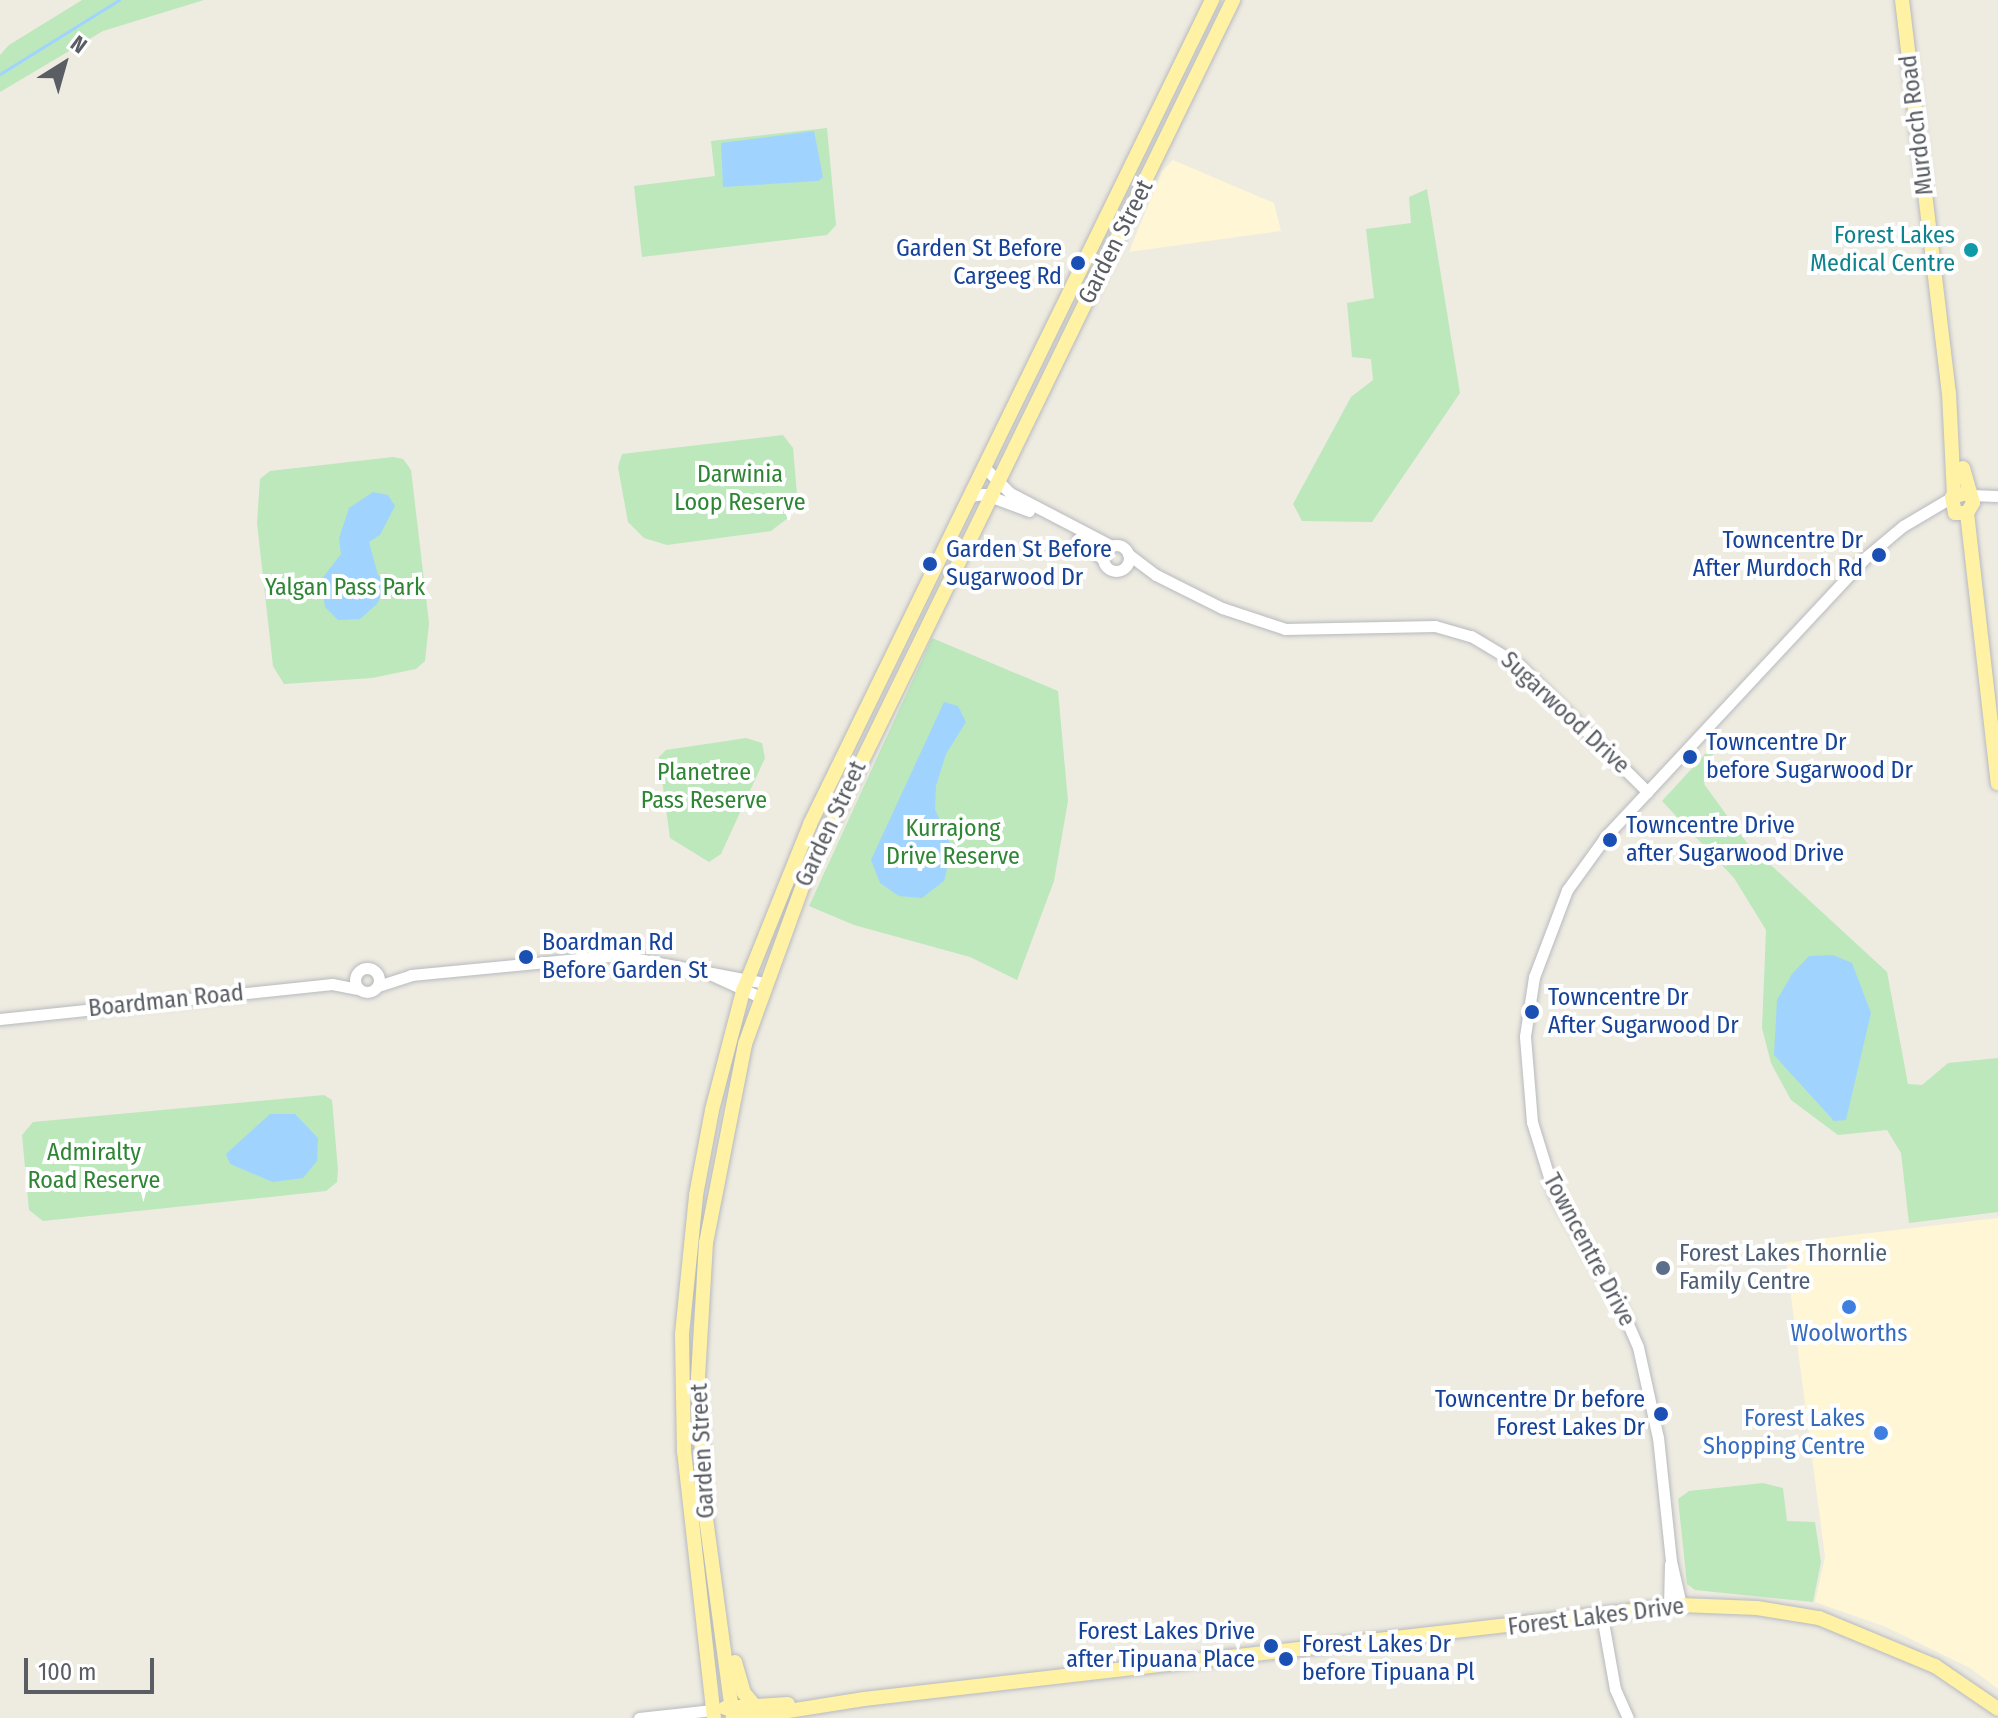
<!DOCTYPE html>
<html>
<head>
<meta charset="utf-8">
<style>
	body { margin:0 }
	#map { position:relative; width:1998px; height:1718px; overflow:hidden; background:#eeebe1; font-family:"Fira Sans Condensed",sans-serif }
	div>[style] { position:absolute }
	.commercial>* { inset:0; background:#fff6d5 }
	.green>* { inset:0; background:#bce8bc }
	.water>* { inset:0; background:#a0d4ff }
	.stream>* { height:3px; margin:-1.5px; padding:0 1.5px; transform-origin:1.5px; border-radius:1.5px; background:#a0d4ff }
	.roads { filter:drop-shadow(0 0 2px #b7babf) drop-shadow(0 0 2px #b7babf) }
	.minor>* { height:11px; margin:-5.5px; padding:0 5.5px; transform-origin:5.5px; border-radius:5.5px; background:#fff }
	.minor>.ring { margin:-5.5px; padding:0; box-sizing:content-box; background:none; border:11px solid #fff; border-radius:50% }
	.major>* { height:14px; margin:-7px; padding:0 7px; transform-origin:7px; border-radius:7px; background:#fff2a5 }
	.dots>* { width:22px; height:22px; translate:-50% -50%; box-sizing:border-box; border:4px solid #fff; border-radius:50% }
	span { translate:-50% -50%; white-space:nowrap; text-align:center; line-height:1.15; -webkit-text-stroke:8px #fff; paint-order:stroke }
	.street-label { font-size:24px; color:#5a5e64 }
	.culture-label { font-size:24px; color:#0d838f }
	.right { translate:-100% -50%; text-align:right }
	.transit-label { font-size:24px; color:#164399 }
	.left { translate:0 -50%; text-align:left }
	.park-label { font-size:24px; color:#2e8634 }
	.service-label { font-size:24px; color:#4e5e75 }
	.shop-label { font-size:24px; color:#366cbe }
	.north { position:absolute; left:24px; top:24px; width:80px; height:80px; -webkit-text-stroke:6px #fff; paint-order:stroke; rotate:37deg; font-size:22px; font-weight:700; line-height:32px; text-align:center; color:#5a5e64 }
	.north::after { content:''; display:block; margin:auto; width:28px; height:36px; background:#5a5e64; clip-path:polygon(50% 0,100% 100%,50% 72%,0 100%) }
	.scale { position:absolute; left:24px; top:1658px; width:130px; height:36px; box-sizing:border-box; border:4px solid #5a5e64; border-top:0; padding-left:10px; font-size:24px; line-height:28px; white-space:nowrap; color:#5a5e64; -webkit-text-stroke:6px #fff; paint-order:stroke }
</style>
</head>
<body>
<div id="map">
	<div class="commercial">
		<i style="clip-path:polygon(1173px 160px,1274px 203px,1281px 231px,1129px 252px,1162px 171px)"></i>
		<i style="clip-path:polygon(1998px 1218px,1998px 1689px,1970px 1668px,1886px 1627px,1815px 1602px,1825px 1557px,1784px 1243px)"></i>
	</div>
	<div class="green">
		<i style="clip-path:polygon(82px 0,204px 0,103px 31px,0 92px,0 55px,9px 45px)"></i>
		<i style="clip-path:polygon(827px 128px,836px 225px,827px 235px,642px 257px,634px 186px,715px 176px,711px 141px)"></i>
		<i style="clip-path:polygon(1427px 189px,1460px 393px,1372px 522px,1302px 521px,1293px 504px,1351px 397px,1373px 380px,1371px 359px,1352px 357px,1347px 303px,1374px 298px,1366px 229px,1411px 223px,1409px 197px)"></i>
		<i style="clip-path:polygon(783px 435px,793px 448px,797px 494px,788px 518px,771px 531px,667px 545px,644px 538px,628px 522px,618px 467px,622px 454px)"></i>
		<i style="clip-path:polygon(393px 457px,403px 459px,411px 470px,429px 623px,425px 661px,416px 669px,372px 678px,284px 684px,273px 666px,257px 523px,260px 479px,270px 471px)"></i>
		<i style="clip-path:polygon(932px 638px,1058px 691px,1068px 801px,1054px 881px,1017px 980px,970px 957px,854px 925px,809px 906px)"></i>
		<i style="clip-path:polygon(746px 738px,762px 743px,765px 758px,721px 854px,709px 862px,670px 838px,659px 757px,666px 750px)"></i>
		<i style="clip-path:polygon(1718px 740px,1704px 784px,1747px 843px,1887px 972px,1908px 1084px,1922px 1085px,1948px 1063px,1998px 1058px,1998px 1212px,1909px 1223px,1901px 1153px,1887px 1130px,1838px 1135px,1791px 1100px,1771px 1063px,1762px 1028px,1766px 930px,1734px 878px,1662px 801px)"></i>
		<i style="clip-path:polygon(324px 1095px,332px 1100px,338px 1170px,337px 1182px,326px 1191px,43px 1221px,29px 1210px,22px 1135px,33px 1122px)"></i>
		<i style="clip-path:polygon(1763px 1483px,1783px 1488px,1787px 1521px,1815px 1522px,1821px 1562px,1813px 1602px,1695px 1590px,1687px 1584px,1678px 1499px,1689px 1491px)"></i>
	</div>
	<div class="water">
		<i style="clip-path:polygon(814px 131px,823px 177px,818px 181px,723px 187px,721px 143px)"></i>
		<i style="clip-path:polygon(373px 492px,388px 495px,395px 506px,380px 535px,369px 542px,378px 575px,387px 583px,377px 604px,360px 619px,338px 620px,325px 607px,321px 580px,341px 554px,339px 538px,349px 508px)"></i>
		<i style="clip-path:polygon(944px 702px,958px 706px,966px 722px,946px 754px,936px 786px,935px 809px,952px 848px,944px 881px,922px 898px,899px 896px,880px 883px,871px 860px)"></i>
		<i style="clip-path:polygon(1833px 955px,1852px 963px,1871px 1013px,1846px 1120px,1834px 1121px,1774px 1055px,1777px 1000px,1792px 974px,1809px 956px)"></i>
		<i style="clip-path:polygon(270px 1114px,295px 1114px,318px 1138px,317px 1161px,303px 1178px,273px 1182px,230px 1164px,226px 1154px)"></i>
	</div>
	<div class="stream">
		<i style="left:0;top:74px;width:140px;rotate:-31.9deg"></i>
	</div>
	<div class="roads">
		<div class="minor">
			<i style="left:985px;top:468px;width:35px;rotate:45deg"></i>
			<i style="left:1010px;top:493px;width:115px;rotate:27.5deg"></i>
			<i style="left:1969px;top:495px;width:29px;rotate:2deg"></i>
			<i style="left:970px;top:496px;width:14px;rotate:-8deg"></i>
			<i style="left:984px;top:494px;width:48px;rotate:20.7deg"></i>
			<i style="left:1078px;top:539px;width:32px;rotate:39deg"></i>
			<i class="ring" style="left:1103px;top:545px;width:15px;height:15px"></i>
			<i style="left:1128px;top:554px;width:35px;rotate:37deg"></i>
			<i style="left:1156px;top:575px;width:74px;rotate:26.6deg"></i>
			<i style="left:1222px;top:608px;width:66px;rotate:18.4deg"></i>
			<i style="left:1285px;top:629px;width:150px;rotate:-1.1deg"></i>
			<i style="left:1435px;top:626px;width:37px;rotate:16deg"></i>
			<i style="left:1471px;top:636px;width:55px;rotate:30.8deg"></i>
			<i style="left:1518px;top:664px;width:182px;rotate:44.6deg"></i>
			<i class="ring" style="left:355px;top:968px;width:13px;height:13px"></i>
			<i style="left:712px;top:975px;width:53px;rotate:24.6deg"></i>
			<i style="left:378px;top:986px;width:35px;rotate:-18deg"></i>
			<i style="left:411px;top:975px;width:207px;rotate:-5.5deg"></i>
			<i style="left:617px;top:955px;width:151px;rotate:10.7deg"></i>
			<i style="left:0;top:1019px;width:334px;rotate:-6deg"></i>
			<i style="left:332px;top:984px;width:25px;rotate:11deg"></i>
			<i style="left:1681px;top:1605px;width:45px;rotate:-102.8deg"></i>
			<i style="left:1671px;top:1561px;width:124px;rotate:-96deg"></i>
			<i style="left:1658px;top:1438px;width:93px;rotate:-102.4deg"></i>
			<i style="left:1638px;top:1347px;width:48px;rotate:-113.4deg"></i>
			<i style="left:1619px;top:1303px;width:128px;rotate:-120.6deg"></i>
			<i style="left:1554px;top:1193px;width:74px;rotate:-107.2deg"></i>
			<i style="left:1532px;top:1122px;width:86px;rotate:-94.7deg"></i>
			<i style="left:1525px;top:1036px;width:60px;rotate:-81.3deg"></i>
			<i style="left:1534px;top:977px;width:93px;rotate:-69.2deg"></i>
			<i style="left:1567px;top:890px;width:67px;rotate:-54.2deg"></i>
			<i style="left:1606px;top:836px;width:381px;rotate:-47deg"></i>
			<i style="left:1866px;top:557px;width:48px;rotate:-40deg"></i>
			<i style="left:1903px;top:526px;width:57px;rotate:-30.6deg"></i>
			<i style="left:1669px;top:1607px;width:43px;rotate:-88.7deg"></i>
			<i style="left:1602px;top:1616px;width:74px;rotate:79.9deg"></i>
			<i style="left:1615px;top:1689px;width:32px;rotate:66deg"></i>
			<i style="left:639px;top:1718px;width:74px;rotate:-6.2deg"></i>
		</div>
		<div class="major">
			<i style="left:1902px;top:0;width:396px;rotate:83.2deg"></i>
			<i style="left:1949px;top:393px;width:102px;rotate:87.2deg"></i>
			<i style="left:1963px;top:468px;width:36px;rotate:74deg"></i>
			<i style="left:1973px;top:503px;width:12px;rotate:121deg"></i>
			<i style="left:1967px;top:513px;width:12px;rotate:180deg"></i>
			<i style="left:1955px;top:513px;width:16px;rotate:-101deg"></i>
			<i style="left:1952px;top:497px;width:16px;rotate:-15deg"></i>
			<i style="left:1967px;top:513px;width:272px;rotate:83.5deg"></i>
			<i style="left:735px;top:1662px;width:32px;rotate:74deg"></i>
			<i style="left:744px;top:1693px;width:17px;rotate:50deg"></i>
			<i style="left:725px;top:1708px;width:63px;rotate:-3.6deg"></i>
			<i style="left:714px;top:1718px;width:268px;rotate:-96.4deg"></i>
			<i style="left:684px;top:1452px;width:118px;rotate:-91deg"></i>
			<i style="left:682px;top:1334px;width:140px;rotate:-84.2deg"></i>
			<i style="left:696px;top:1195px;width:86px;rotate:-79.3deg"></i>
			<i style="left:712px;top:1110px;width:123px;rotate:-75.4deg"></i>
			<i style="left:743px;top:991px;width:180px;rotate:-68.1deg"></i>
			<i style="left:810px;top:824px;width:917px;rotate:-63.99deg"></i>
			<i style="left:733px;top:1718px;width:209px;rotate:-97.7deg"></i>
			<i style="left:705px;top:1511px;width:134px;rotate:-93deg"></i>
			<i style="left:698px;top:1377px;width:134px;rotate:-86.6deg"></i>
			<i style="left:706px;top:1243px;width:203px;rotate:-78.9deg"></i>
			<i style="left:745px;top:1044px;width:179px;rotate:-70deg"></i>
			<i style="left:806px;top:876px;width:975px;rotate:-64.01deg"></i>
			<i style="left:744px;top:1718px;width:121px;rotate:-9deg"></i>
			<i style="left:864px;top:1699px;width:822px;rotate:-6.56deg"></i>
			<i style="left:1681px;top:1605px;width:76px;rotate:2.3deg"></i>
			<i style="left:1757px;top:1608px;width:63px;rotate:9.2deg"></i>
			<i style="left:1819px;top:1618px;width:126px;rotate:22.5deg"></i>
			<i style="left:1935px;top:1666px;width:76px;rotate:34.3deg"></i>
		</div>
	</div>
	<div class="dots">
		<i style="left:1971px;top:250px;background:#0f9aa8"></i>
		<i style="left:1078px;top:263px;background:#1a4fb4"></i>
		<i style="left:1879px;top:555px;background:#1a4fb4"></i>
		<i style="left:930px;top:564px;background:#1a4fb4"></i>
		<i style="left:1690px;top:757px;background:#1a4fb4"></i>
		<i style="left:1610px;top:840px;background:#1a4fb4"></i>
		<i style="left:526px;top:957px;background:#1a4fb4"></i>
		<i style="left:1532px;top:1012px;background:#1a4fb4"></i>
		<i style="left:1663px;top:1268px;background:#5c6f8a"></i>
		<i style="left:1849px;top:1307px;background:#3f7fe0"></i>
		<i style="left:1661px;top:1414px;background:#1a4fb4"></i>
		<i style="left:1881px;top:1433px;background:#3f7fe0"></i>
		<i style="left:1271px;top:1646px;background:#1a4fb4"></i>
		<i style="left:1286px;top:1659px;background:#1a4fb4"></i>
	</div>
	<div class="street-label">
		<span style="left:1917px;top:125px;rotate:-97deg">Murdoch Road</span>
		<span style="left:1116px;top:242px;rotate:-63deg">Garden Street</span>
		<span style="left:1565px;top:713px;rotate:43deg">Sugarwood Drive</span>
		<span style="left:831px;top:824px;rotate:-65deg">Garden Street</span>
		<span style="left:166px;top:1001px;rotate:-6deg">Boardman Road</span>
		<span style="left:1589px;top:1250px;rotate:62deg">Towncentre Drive</span>
		<span style="left:703px;top:1451px;rotate:-93deg">Garden Street</span>
		<span style="left:1596px;top:1617px;rotate:-7deg">Forest Lakes Drive</span>
	</div>
	<div class="culture-label">
		<span class="right" style="left:1955px;top:250px">Forest Lakes<br>Medical Centre</span>
	</div>
	<div class="transit-label">
		<span class="right" style="left:1062px;top:263px">Garden St Before<br>Cargeeg Rd</span>
		<span class="right" style="left:1863px;top:555px">Towncentre Dr<br>After Murdoch Rd</span>
		<span class="left" style="left:946px;top:564px">Garden St Before<br>Sugarwood Dr</span>
		<span class="left" style="left:1706px;top:757px">Towncentre Dr<br>before Sugarwood Dr</span>
		<span class="left" style="left:1626px;top:840px">Towncentre Drive<br>after Sugarwood Drive</span>
		<span class="left" style="left:542px;top:957px">Boardman Rd<br>Before Garden St</span>
		<span class="left" style="left:1548px;top:1012px">Towncentre Dr<br>After Sugarwood Dr</span>
		<span class="right" style="left:1645px;top:1414px">Towncentre Dr before<br>Forest Lakes Dr</span>
		<span class="right" style="left:1255px;top:1646px">Forest Lakes Drive<br>after Tipuana Place</span>
		<span class="left" style="left:1302px;top:1659px">Forest Lakes Dr<br>before Tipuana Pl</span>
	</div>
	<div class="park-label">
		<span style="left:740px;top:489px">Darwinia<br>Loop Reserve</span>
		<span style="left:345px;top:588px">Yalgan Pass Park</span>
		<span style="left:704px;top:787px">Planetree<br>Pass Reserve</span>
		<span style="left:953px;top:843px">Kurrajong<br>Drive Reserve</span>
		<span style="left:94px;top:1167px">Admiralty<br>Road Reserve</span>
	</div>
	<div class="service-label">
		<span class="left" style="left:1679px;top:1268px">Forest Lakes Thornlie<br>Family Centre</span>
	</div>
	<div class="shop-label">
		<span style="left:1849px;top:1334px">Woolworths</span>
		<span class="right" style="left:1865px;top:1433px">Forest Lakes<br>Shopping Centre</span>
	</div>
	<div class="north">N</div>
	<div class="scale">100 m</div>
</div>
</body>
</html>
